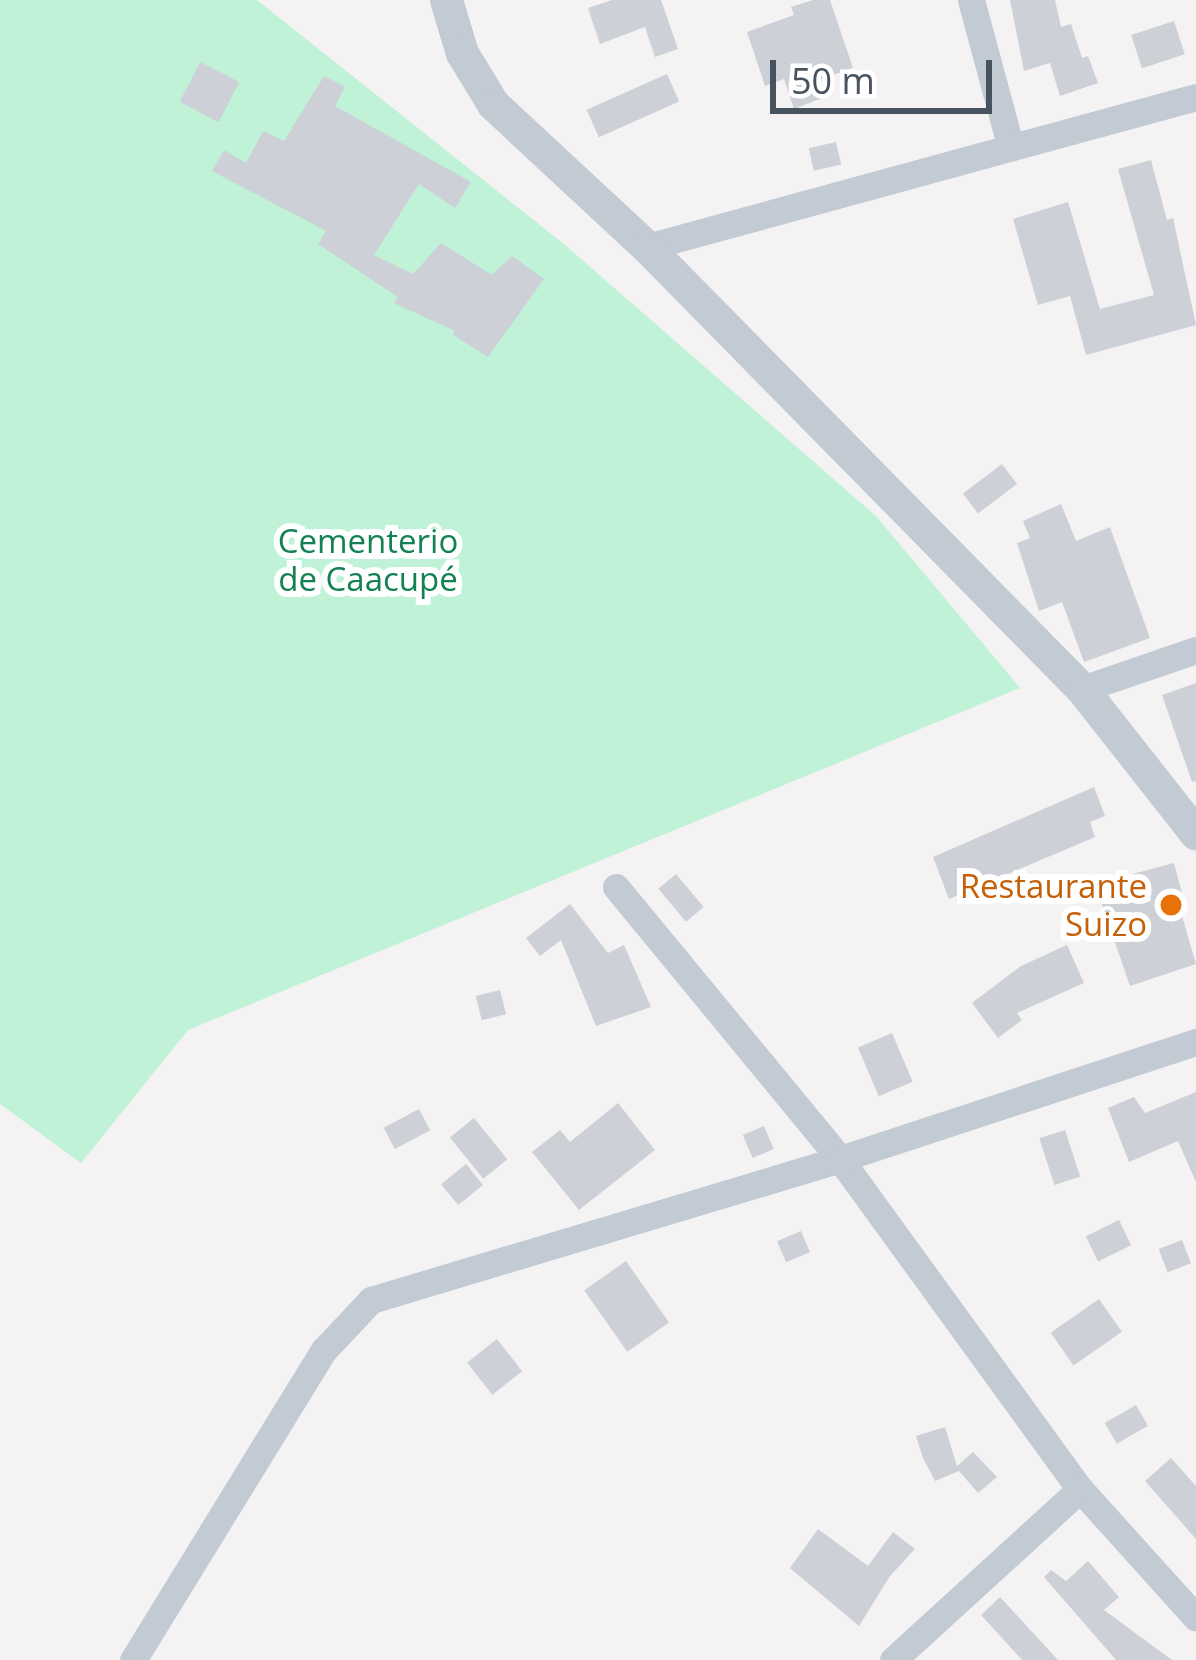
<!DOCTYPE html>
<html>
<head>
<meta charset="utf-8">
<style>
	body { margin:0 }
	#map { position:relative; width:1196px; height:1660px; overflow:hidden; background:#f4f2f2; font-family:"Open Sans",sans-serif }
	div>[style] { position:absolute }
	.green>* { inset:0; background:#bff2d7 }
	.building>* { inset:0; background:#cdd0d6; transform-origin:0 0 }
	.minor>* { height:27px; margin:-13.5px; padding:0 13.5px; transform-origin:13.5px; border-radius:13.5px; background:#c2cbd4 }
	.tertiary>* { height:33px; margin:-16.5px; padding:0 16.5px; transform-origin:16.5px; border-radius:16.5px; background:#c2cbd4 }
	.dots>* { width:33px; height:33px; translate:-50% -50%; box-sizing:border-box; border:6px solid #fff; border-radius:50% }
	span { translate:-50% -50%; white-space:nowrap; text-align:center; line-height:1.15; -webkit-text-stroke:12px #fff; paint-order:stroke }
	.park-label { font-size:33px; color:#128253 }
	.food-label { font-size:33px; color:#c56008 }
	.right { translate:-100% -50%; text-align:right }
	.scale { position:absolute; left:770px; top:60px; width:222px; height:54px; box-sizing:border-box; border:6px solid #485360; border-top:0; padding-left:15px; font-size:36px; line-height:42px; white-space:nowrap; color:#485360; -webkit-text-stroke:9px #fff; paint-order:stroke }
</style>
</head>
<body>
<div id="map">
	<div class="green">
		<i style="clip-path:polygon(0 0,257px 0,565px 245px,876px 516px,1020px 688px,188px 1030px,81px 1163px,0 1104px)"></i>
	</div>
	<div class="building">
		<i style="clip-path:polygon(612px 0,661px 0,678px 49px,655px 57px,645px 27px,600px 44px,588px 8px)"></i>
		<i style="clip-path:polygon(813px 0,830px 0,853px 68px,816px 81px,822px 98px,794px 109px,784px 79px,765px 86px,747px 32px,794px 15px,791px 7px)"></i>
		<i style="clip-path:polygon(1010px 0,1055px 0,1061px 27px,1071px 24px,1082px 58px,1088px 56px,1098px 83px,1060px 96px,1050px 63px,1024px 71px)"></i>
		<i style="left:1174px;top:21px;width:35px;height:45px;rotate:72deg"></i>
		<i style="left:200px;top:62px;width:44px;height:45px;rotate:27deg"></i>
		<i style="left:667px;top:74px;width:30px;height:88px;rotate:66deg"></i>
		<i style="clip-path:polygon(324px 76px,345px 87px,335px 106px,471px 182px,455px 208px,419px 184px,374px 255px,413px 274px,441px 243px,492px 275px,512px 256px,544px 279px,488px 357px,453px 335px,455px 331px,394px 303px,398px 297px,318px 244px,326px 231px,212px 171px,224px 150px,246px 163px,263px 131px,284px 141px)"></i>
		<i style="left:836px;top:142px;width:23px;height:28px;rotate:77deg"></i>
		<i style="clip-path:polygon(1151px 160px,1167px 220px,1173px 218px,1196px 325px,1086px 355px,1070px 296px,1038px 305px,1013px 219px,1068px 202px,1100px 309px,1154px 295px,1118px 169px)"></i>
		<i style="left:1002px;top:464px;width:25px;height:49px;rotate:53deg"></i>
		<i style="clip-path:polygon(1061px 504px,1076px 541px,1110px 527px,1150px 638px,1084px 662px,1062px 602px,1039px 611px,1017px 543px,1030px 538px,1023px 521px)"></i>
		<i style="clip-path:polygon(1196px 683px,1196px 781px,1192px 782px,1162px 695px)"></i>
		<i style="clip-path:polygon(1094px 787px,1105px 816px,1090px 822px,1095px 837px,949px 899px,933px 857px)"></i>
		<i style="clip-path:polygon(1174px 863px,1183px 897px,1177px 899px,1196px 964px,1130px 986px,1095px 884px)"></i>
		<i style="left:676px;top:874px;width:43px;height:23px;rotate:50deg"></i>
		<i style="clip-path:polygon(570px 904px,608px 953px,624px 945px,651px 1007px,596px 1026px,561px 940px,540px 956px,526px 938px)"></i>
		<i style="clip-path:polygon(1067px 945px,1084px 983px,1017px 1013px,1022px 1020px,998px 1038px,972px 1003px,1021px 966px)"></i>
		<i style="left:500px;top:990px;width:25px;height:25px;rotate:76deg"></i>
		<i style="left:892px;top:1033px;width:53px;height:37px;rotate:67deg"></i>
		<i style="clip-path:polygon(1196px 1092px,1196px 1182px,1178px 1141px,1129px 1162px,1108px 1108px,1134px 1097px,1145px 1113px)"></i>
		<i style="clip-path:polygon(618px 1103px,655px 1150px,579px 1210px,532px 1152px,560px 1130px,570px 1142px)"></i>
		<i style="left:419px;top:1109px;width:24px;height:40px;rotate:62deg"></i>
		<i style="left:474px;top:1118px;width:53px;height:31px;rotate:51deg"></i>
		<i style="left:764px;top:1126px;width:25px;height:23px;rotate:67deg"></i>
		<i style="left:1065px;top:1130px;width:49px;height:27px;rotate:72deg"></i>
		<i style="left:466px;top:1164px;width:27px;height:32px;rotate:51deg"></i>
		<i style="left:1119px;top:1220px;width:28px;height:37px;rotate:64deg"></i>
		<i style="left:801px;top:1231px;width:23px;height:26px;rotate:67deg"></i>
		<i style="left:1182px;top:1240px;width:25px;height:25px;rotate:69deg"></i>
		<i style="left:626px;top:1261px;width:75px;height:51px;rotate:55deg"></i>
		<i style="left:1099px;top:1299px;width:40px;height:59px;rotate:55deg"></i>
		<i style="left:497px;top:1339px;width:41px;height:38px;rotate:52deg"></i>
		<i style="left:1136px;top:1405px;width:24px;height:36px;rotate:60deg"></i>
		<i style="clip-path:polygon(945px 1427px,957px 1466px,973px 1452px,997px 1477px,978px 1493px,959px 1471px,935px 1481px,923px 1458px,916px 1436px)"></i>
		<i style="clip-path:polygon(1171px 1458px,1196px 1486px,1196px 1539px,1145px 1481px)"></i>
		<i style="clip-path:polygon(818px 1529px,868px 1566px,893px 1532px,915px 1549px,890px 1576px,859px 1626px,790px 1568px)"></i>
		<i style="clip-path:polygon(1088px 1561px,1119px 1597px,1104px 1610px,1172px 1660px,1116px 1660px,1044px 1577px,1051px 1570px,1066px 1581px)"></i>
		<i style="clip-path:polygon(1000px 1597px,1058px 1660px,1022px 1660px,981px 1615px)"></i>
	</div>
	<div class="minor">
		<i style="left:971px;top:0;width:150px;rotate:74.9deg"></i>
		<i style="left:647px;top:247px;width:569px;rotate:-15.28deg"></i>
		<i style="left:1082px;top:689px;width:120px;rotate:-18.9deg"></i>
		<i style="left:616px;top:887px;width:352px;rotate:50.5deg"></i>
		<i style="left:840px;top:1159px;width:408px;rotate:54deg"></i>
		<i style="left:1080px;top:1489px;width:173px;rotate:48deg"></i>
		<i style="left:133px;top:1660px;width:364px;rotate:-58.4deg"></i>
		<i style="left:324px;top:1350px;width:69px;rotate:-46.8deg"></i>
		<i style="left:371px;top:1300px;width:490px;rotate:-16.7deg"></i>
		<i style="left:840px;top:1159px;width:375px;rotate:-18.2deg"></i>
		<i style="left:893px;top:1660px;width:253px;rotate:-42.4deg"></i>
	</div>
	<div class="tertiary">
		<i style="left:446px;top:0;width:55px;rotate:73.2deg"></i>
		<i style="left:462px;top:53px;width:60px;rotate:58.7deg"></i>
		<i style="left:493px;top:104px;width:210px;rotate:42.9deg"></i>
		<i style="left:647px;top:247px;width:620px;rotate:45.46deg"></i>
		<i style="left:1082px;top:689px;width:184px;rotate:51.8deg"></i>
	</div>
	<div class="dots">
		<i style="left:1171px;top:905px;background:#e8710a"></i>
	</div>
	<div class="park-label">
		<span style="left:368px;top:560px">Cementerio<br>de Caacupé</span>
	</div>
	<div class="food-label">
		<span class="right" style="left:1147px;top:905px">Restaurante<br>Suizo</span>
	</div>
	<div class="scale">50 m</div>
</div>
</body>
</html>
